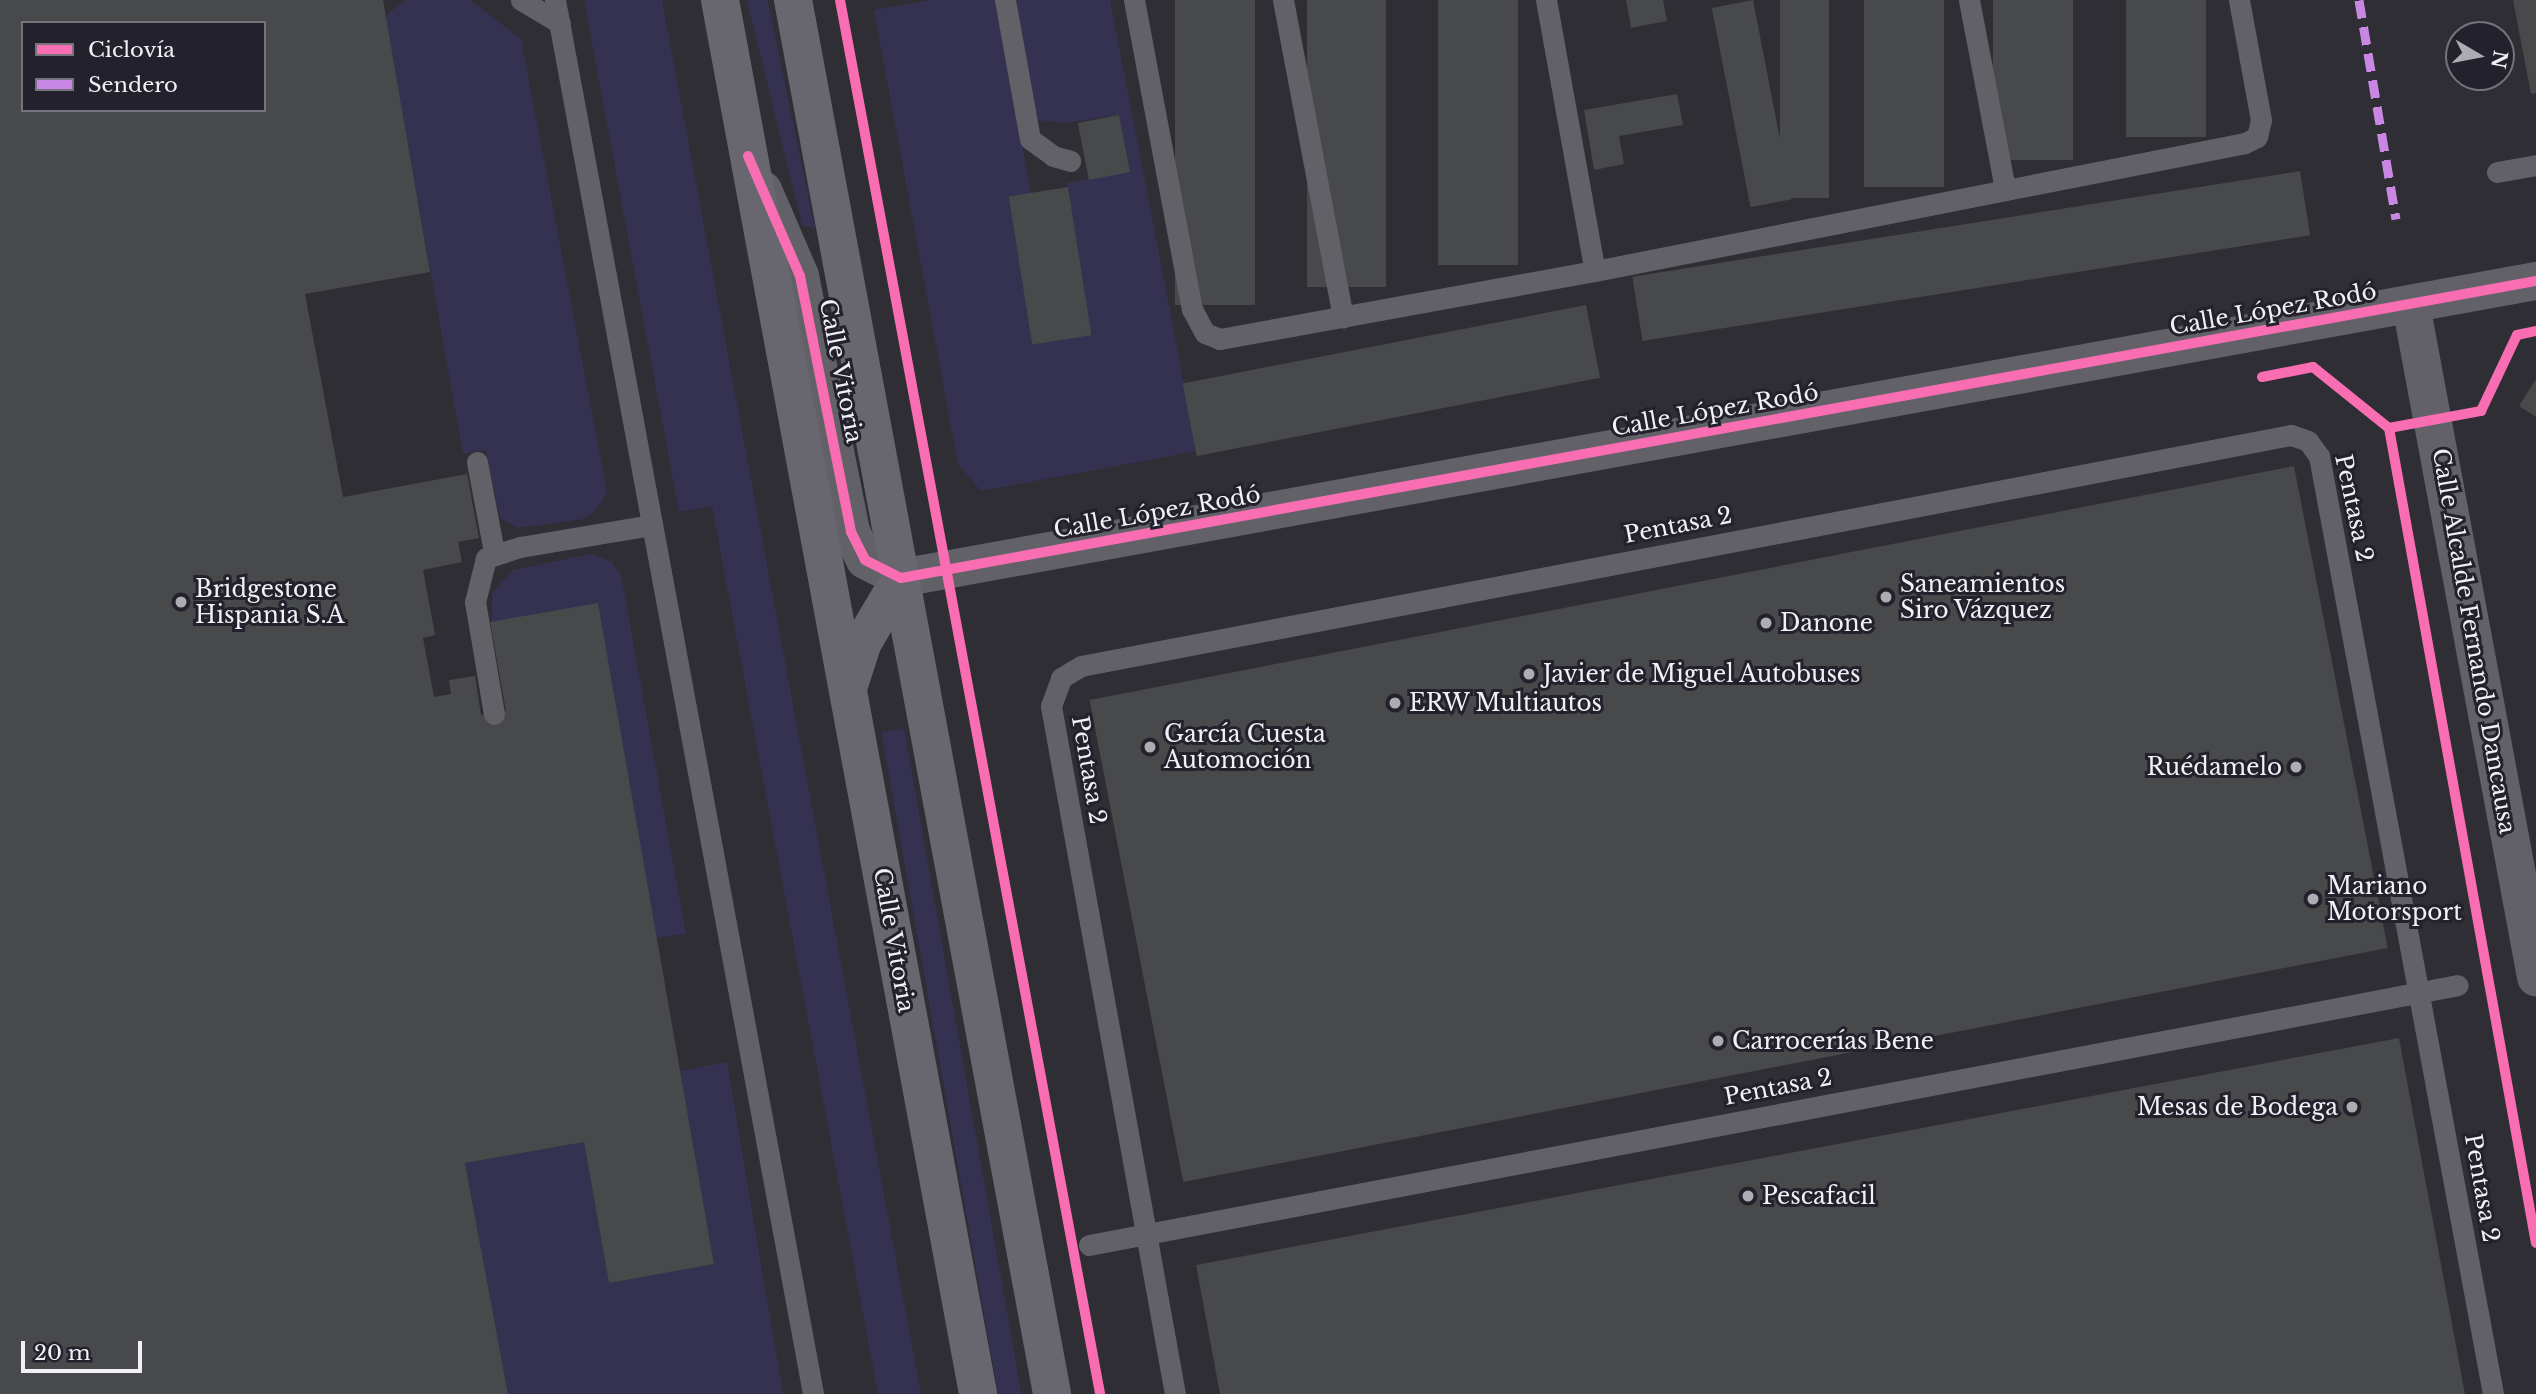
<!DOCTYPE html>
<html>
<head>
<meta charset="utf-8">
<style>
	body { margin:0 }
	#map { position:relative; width:2536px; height:1394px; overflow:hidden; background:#2e2e34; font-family:"Libre Baskerville",serif }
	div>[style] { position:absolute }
	.green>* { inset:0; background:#353151; transform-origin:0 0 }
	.building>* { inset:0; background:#47494a; transform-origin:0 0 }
	.lane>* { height:21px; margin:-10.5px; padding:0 10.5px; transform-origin:10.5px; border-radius:10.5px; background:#616167 }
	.street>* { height:38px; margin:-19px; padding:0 19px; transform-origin:19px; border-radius:19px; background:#616167 }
	.highway>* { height:38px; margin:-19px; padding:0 19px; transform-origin:19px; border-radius:19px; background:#686770 }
	.quiet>* { height:9px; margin-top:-4.5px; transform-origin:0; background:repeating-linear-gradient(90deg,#c787e3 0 18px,transparent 0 27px) }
	.cycleway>* { height:10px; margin:-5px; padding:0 5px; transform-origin:5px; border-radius:5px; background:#f96db3 }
	.dots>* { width:19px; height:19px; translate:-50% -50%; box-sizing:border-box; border:4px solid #23222c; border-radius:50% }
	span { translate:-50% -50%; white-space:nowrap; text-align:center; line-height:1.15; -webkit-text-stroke:6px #23222c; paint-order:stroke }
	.street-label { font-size:23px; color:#f1f0f7 }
	.poi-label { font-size:23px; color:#f1f0f7 }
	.left { translate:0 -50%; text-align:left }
	.right { translate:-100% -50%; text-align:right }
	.legend { position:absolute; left:21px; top:21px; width:245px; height:91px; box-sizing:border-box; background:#23222c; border:2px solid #75747d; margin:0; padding:9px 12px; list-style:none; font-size:21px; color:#f1f0f7 }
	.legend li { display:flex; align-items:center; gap:14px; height:35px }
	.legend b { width:35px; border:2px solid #75747d }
	.north { position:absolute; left:2445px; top:21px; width:70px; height:70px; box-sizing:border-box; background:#23222c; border:2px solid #75747d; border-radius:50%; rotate:100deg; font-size:19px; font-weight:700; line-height:28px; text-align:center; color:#f1f0f7 }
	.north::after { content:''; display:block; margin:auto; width:24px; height:32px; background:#adacb3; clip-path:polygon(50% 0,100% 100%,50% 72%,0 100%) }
	.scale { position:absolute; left:21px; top:1341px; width:121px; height:32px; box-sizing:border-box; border:4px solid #f1f0f7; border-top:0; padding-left:9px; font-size:21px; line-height:24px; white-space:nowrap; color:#f1f0f7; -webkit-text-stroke:5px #23222c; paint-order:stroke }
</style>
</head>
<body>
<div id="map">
	<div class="green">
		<i style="clip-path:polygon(405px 0,470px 0,521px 39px,607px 492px,598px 508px,584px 519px,518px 528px,500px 518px,486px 450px,463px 454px,385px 16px)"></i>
		<i style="clip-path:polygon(584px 0,662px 0,921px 1394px,878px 1394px,712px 506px,679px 512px)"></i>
		<i style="clip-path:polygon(747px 0,767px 0,769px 6px,815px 229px,802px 225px)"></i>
		<i style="clip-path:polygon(931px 0,995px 0,1031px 193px,1009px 197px,1033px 344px,1091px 334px,1067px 183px,1130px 172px,1119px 115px,1063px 123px,1037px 120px,1016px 0,1110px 0,1197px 451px,981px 491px,958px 464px,874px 10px)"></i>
		<i style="clip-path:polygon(591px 554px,612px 562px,621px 575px,686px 934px,656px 938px,492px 622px,492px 593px,513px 570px)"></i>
		<i style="left:904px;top:728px;width:677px;height:23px;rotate:80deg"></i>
		<i style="clip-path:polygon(727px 1062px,783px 1394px,508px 1394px,465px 1163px,584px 1142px,609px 1283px,714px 1264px,680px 1071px)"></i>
	</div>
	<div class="building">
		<i style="clip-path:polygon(evenodd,0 0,383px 0,430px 272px,305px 294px,343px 497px,467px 474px,479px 538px,458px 542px,462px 562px,423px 570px,435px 635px,423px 638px,434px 697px,451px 694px,449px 680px,475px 676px,481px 715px,506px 711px,490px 622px,598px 603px,714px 1264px,609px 1283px,584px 1142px,465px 1163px,508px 1394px,0 1394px,0 0,23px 23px,264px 23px,264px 110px,23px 110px,23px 23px)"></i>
		<i style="left:1175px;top:0;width:80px;height:305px"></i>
		<i style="left:1307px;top:0;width:79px;height:287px"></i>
		<i style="left:1438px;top:0;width:80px;height:265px"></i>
		<i style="clip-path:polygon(1626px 0,1663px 0,1667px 21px,1631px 28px)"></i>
		<i style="left:1753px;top:0;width:203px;height:42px;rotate:79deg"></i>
		<i style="left:1780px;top:0;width:49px;height:198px"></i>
		<i style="left:1864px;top:0;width:80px;height:187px"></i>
		<i style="left:1993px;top:0;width:80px;height:160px"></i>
		<i style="left:2126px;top:0;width:80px;height:137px"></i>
		<i style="clip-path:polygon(2513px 0,2536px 0,2536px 93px,2531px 94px)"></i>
		<i style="clip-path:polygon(1677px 94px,1683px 125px,1619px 136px,1624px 164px,1594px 170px,1584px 110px)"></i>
		<i style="left:1119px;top:115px;width:58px;height:42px;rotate:79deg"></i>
		<i style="left:2300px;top:171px;width:65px;height:676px;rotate:81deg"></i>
		<i style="left:1068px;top:187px;width:150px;height:60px;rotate:81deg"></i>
		<i style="left:1586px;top:305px;width:74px;height:411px;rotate:79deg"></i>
		<i style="clip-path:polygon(2536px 379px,2536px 417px,2519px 406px)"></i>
		<i style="left:2294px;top:466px;width:491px;height:1227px;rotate:79deg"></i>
		<i style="clip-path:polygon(2399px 1038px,2465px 1394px,1220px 1394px,1196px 1265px)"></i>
	</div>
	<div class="lane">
		<i style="left:521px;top:0;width:45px;rotate:30.5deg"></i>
		<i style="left:555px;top:0;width:1418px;rotate:79.51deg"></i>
		<i style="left:1005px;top:0;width:141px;rotate:79.8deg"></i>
		<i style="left:1030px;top:139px;width:29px;rotate:36deg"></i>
		<i style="left:1053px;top:156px;width:18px;rotate:16deg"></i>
		<i style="left:1134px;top:0;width:314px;rotate:79.4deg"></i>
		<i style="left:1192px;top:309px;width:27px;rotate:62deg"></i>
		<i style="left:1205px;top:333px;width:16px;rotate:22deg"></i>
		<i style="left:1220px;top:339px;width:381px;rotate:-10.3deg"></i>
		<i style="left:1595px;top:271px;width:662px;rotate:-11.14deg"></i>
		<i style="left:2245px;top:143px;width:13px;rotate:-27deg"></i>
		<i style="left:2257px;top:137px;width:17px;rotate:-77deg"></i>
		<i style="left:2261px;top:120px;width:122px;rotate:-100.4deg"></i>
		<i style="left:1283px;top:0;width:323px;rotate:79.3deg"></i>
		<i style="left:1546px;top:0;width:275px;rotate:79.8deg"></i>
		<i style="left:1969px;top:0;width:191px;rotate:79.2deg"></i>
		<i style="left:2497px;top:172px;width:40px;rotate:-10deg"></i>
		<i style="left:477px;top:462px;width:92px;rotate:79.3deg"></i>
		<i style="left:494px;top:714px;width:114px;rotate:-99.6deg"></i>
		<i style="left:475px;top:602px;width:45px;rotate:-76deg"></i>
		<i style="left:486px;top:558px;width:36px;rotate:-18deg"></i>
		<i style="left:520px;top:547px;width:134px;rotate:-9.5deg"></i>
		<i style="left:1089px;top:1245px;width:1393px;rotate:-10.75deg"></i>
		<i style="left:1175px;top:1394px;width:699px;rotate:-100.22deg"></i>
		<i style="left:1051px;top:706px;width:30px;rotate:-70deg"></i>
		<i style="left:1061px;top:678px;width:23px;rotate:-31deg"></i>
		<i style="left:1081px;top:666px;width:1232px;rotate:-10.81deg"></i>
		<i style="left:2291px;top:435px;width:18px;rotate:19deg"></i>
		<i style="left:2308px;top:441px;width:19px;rotate:54deg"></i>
		<i style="left:2319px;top:456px;width:954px;rotate:79.49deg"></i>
	</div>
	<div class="street">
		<i style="left:763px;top:190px;width:94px;rotate:66.7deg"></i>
		<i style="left:800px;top:276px;width:261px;rotate:78.7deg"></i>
		<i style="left:851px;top:532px;width:31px;rotate:63deg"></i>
		<i style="left:865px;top:560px;width:40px;rotate:26.6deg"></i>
		<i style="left:901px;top:578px;width:1662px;rotate:-10.3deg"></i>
		<i style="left:2411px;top:305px;width:684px;rotate:79.46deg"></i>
	</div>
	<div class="highway">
		<i style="left:720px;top:0;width:1418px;rotate:79.51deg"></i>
		<i style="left:793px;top:0;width:1418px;rotate:79.47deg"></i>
		<i style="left:849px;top:685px;width:45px;rotate:-72deg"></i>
		<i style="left:863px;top:642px;width:74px;rotate:-59.3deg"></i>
	</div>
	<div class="quiet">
		<i style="left:2359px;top:0;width:222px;rotate:80.4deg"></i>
	</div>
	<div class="cycleway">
		<i style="left:840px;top:0;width:1418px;rotate:79.43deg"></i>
		<i style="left:748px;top:156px;width:131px;rotate:66.6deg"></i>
		<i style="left:800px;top:276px;width:261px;rotate:78.7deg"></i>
		<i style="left:851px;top:532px;width:31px;rotate:63deg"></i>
		<i style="left:865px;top:560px;width:40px;rotate:26.6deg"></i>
		<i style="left:901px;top:578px;width:1662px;rotate:-10.3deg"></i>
		<i style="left:2262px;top:377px;width:52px;rotate:-11.1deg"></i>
		<i style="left:2313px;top:367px;width:97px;rotate:38.8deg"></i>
		<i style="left:2389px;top:428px;width:94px;rotate:-10.5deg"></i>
		<i style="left:2481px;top:411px;width:84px;rotate:-64.7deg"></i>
		<i style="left:2517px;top:335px;width:19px;rotate:-12deg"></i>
		<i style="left:2389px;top:428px;width:828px;rotate:79.78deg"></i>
	</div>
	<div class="dots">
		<i style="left:1886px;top:597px;background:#adacb3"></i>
		<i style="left:181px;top:602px;background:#adacb3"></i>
		<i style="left:1766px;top:623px;background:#adacb3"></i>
		<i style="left:1529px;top:674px;background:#adacb3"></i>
		<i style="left:1395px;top:703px;background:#adacb3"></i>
		<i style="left:1150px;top:747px;background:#adacb3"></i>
		<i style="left:2296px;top:767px;background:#adacb3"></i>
		<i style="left:2313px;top:899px;background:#adacb3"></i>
		<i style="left:1718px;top:1041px;background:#adacb3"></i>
		<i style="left:2352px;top:1107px;background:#adacb3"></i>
		<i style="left:1748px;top:1196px;background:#adacb3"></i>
	</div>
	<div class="street-label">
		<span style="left:2273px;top:309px;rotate:-10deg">Calle López Rodó</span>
		<span style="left:841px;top:371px;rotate:79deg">Calle Vitoria</span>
		<span style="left:1715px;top:410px;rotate:-10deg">Calle López Rodó</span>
		<span style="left:2354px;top:508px;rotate:78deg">Pentasa 2</span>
		<span style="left:1157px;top:512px;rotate:-10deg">Calle López Rodó</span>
		<span style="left:1678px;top:525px;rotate:-11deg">Pentasa 2</span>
		<span style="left:2474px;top:641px;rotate:80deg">Calle Alcalde Fernando Dancausa</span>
		<span style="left:1089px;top:770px;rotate:80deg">Pentasa 2</span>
		<span style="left:894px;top:940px;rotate:80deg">Calle Vitoria</span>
		<span style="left:1778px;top:1087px;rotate:-11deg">Pentasa 2</span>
		<span style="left:2482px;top:1188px;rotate:80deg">Pentasa 2</span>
	</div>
	<div class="poi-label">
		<span class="left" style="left:1900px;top:597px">Saneamientos<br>Siro Vázquez</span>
		<span class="left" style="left:195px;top:602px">Bridgestone<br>Hispania S.A</span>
		<span class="left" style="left:1780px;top:623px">Danone</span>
		<span class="left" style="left:1543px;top:674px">Javier de Miguel Autobuses</span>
		<span class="left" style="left:1409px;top:703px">ERW Multiautos</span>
		<span class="left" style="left:1164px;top:747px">García Cuesta<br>Automoción</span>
		<span class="right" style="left:2282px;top:767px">Ruédamelo</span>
		<span class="left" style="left:2327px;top:899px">Mariano<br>Motorsport</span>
		<span class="left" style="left:1732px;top:1041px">Carrocerías Bene</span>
		<span class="right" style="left:2338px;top:1107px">Mesas de Bodega</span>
		<span class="left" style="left:1762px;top:1196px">Pescafacil</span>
	</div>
	<ul class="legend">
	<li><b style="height:9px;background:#f96db3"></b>Ciclovía</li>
	<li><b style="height:9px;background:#c787e3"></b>Sendero</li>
	</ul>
	<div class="north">N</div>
	<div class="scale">20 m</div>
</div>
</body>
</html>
